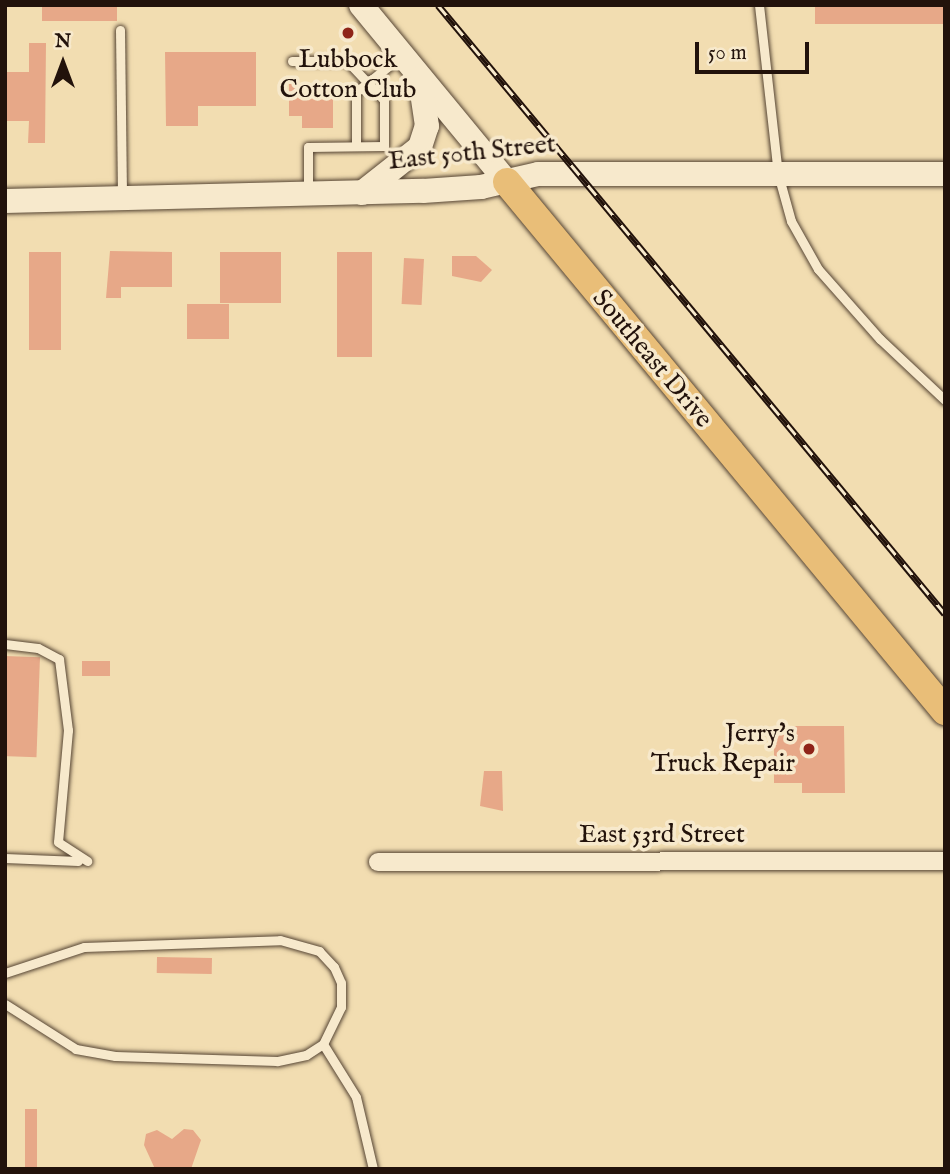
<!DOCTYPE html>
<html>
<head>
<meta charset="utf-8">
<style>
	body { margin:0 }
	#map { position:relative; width:950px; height:1174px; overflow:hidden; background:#f2ddb1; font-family:"IM FELL English",serif }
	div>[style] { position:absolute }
	.building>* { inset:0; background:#e7a888; transform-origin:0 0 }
	.roads { filter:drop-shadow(0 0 2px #564534) drop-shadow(0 0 2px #564534) }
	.lane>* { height:9px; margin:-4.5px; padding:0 4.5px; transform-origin:4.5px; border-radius:4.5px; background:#f7e9cc }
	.street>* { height:18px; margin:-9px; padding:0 9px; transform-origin:9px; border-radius:9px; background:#f7e9cc }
	.secondary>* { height:24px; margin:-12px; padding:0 12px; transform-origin:12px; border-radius:12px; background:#f7e9cc }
	.primary>* { height:28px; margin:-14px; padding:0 14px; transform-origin:14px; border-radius:14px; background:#e9be78 }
	.rail>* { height:7px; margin-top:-3.5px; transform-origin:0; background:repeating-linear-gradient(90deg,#f7e9cc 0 13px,#22120b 0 26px); box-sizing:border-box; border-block:2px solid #22120b }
	.dots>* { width:19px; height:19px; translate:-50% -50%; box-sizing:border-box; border:4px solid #f7e9cc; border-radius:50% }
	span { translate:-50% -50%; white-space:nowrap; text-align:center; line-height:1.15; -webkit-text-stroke:7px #f7e9cc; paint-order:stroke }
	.poi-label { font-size:26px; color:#22120b }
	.right { translate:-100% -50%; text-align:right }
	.street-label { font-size:26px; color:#22120b }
	.frame { position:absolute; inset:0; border:7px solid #22120b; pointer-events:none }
	.north { position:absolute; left:28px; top:28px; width:70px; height:70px; -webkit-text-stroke:5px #f7e9cc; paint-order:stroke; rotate:0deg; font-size:19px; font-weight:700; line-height:28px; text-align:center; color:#22120b }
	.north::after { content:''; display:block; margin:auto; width:24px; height:32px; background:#22120b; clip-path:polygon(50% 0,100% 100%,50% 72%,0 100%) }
	.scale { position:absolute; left:695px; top:42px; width:114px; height:32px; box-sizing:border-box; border:4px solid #22120b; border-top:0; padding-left:9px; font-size:21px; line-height:24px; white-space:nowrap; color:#22120b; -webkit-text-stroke:5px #f7e9cc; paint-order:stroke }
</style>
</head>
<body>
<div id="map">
	<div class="building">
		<i style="left:42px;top:5px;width:75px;height:16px"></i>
		<i style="left:815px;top:5px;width:130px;height:19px"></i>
		<i style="clip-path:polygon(29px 43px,46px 43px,45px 143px,28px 143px,29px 121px,6px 121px,6px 72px,29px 72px)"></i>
		<i style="clip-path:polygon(165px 52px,256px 52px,256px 106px,198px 106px,198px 126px,166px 126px)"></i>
		<i style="clip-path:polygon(289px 84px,333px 84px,333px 128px,302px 128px,302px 116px,289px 116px)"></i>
		<i style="clip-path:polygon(110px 251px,172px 252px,172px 287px,121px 287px,121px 298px,106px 298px)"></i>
		<i style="left:29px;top:252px;width:32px;height:98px"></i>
		<i style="left:220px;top:252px;width:61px;height:51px"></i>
		<i style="left:337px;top:252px;width:35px;height:105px"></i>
		<i style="clip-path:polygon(452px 256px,476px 256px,492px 270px,481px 282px,452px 276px)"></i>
		<i style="left:404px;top:258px;width:20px;height:46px;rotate:3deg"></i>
		<i style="left:187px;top:304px;width:42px;height:35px"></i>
		<i style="left:5px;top:656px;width:35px;height:100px;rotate:2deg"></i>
		<i style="left:82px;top:661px;width:28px;height:15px"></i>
		<i style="clip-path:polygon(774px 726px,844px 726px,845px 793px,802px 793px,802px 783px,774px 783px)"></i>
		<i style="clip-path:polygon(484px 771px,502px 771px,503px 811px,480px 806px)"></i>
		<i style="left:157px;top:957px;width:55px;height:16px;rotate:1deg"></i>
		<i style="left:25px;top:1109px;width:12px;height:60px"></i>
		<i style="clip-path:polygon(184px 1129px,193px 1130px,201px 1140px,191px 1169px,155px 1169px,144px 1145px,146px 1134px,157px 1130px,172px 1139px)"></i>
	</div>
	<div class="roads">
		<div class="lane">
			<i style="left:759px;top:5px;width:170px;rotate:83.6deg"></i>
			<i style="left:778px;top:174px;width:49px;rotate:74.5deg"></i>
			<i style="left:791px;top:221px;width:55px;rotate:60.6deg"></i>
			<i style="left:818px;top:269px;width:94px;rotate:48.5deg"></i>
			<i style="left:880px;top:339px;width:89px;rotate:43.2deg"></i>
			<i style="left:120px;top:30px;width:167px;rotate:89.3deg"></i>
			<i style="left:292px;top:61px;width:55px"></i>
			<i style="left:347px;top:61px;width:54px;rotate:46.5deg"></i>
			<i style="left:384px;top:100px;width:46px;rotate:90deg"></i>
			<i style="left:384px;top:146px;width:76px;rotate:179.2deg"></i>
			<i style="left:308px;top:147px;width:44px;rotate:90deg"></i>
			<i style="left:356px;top:146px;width:54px;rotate:-90deg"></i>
			<i style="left:356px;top:92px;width:56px;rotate:-38.5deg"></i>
			<i style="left:5px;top:644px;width:33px;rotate:7deg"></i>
			<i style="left:38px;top:648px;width:24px;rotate:28deg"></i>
			<i style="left:59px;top:659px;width:72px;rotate:82.8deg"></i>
			<i style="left:68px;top:730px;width:112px;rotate:95.1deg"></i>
			<i style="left:58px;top:842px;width:35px;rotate:33deg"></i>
			<i style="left:5px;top:858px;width:73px;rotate:2.4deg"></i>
			<i style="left:5px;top:973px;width:83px;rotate:-18.2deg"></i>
			<i style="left:84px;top:947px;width:196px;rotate:-2deg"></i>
			<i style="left:280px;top:940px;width:41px;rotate:15.8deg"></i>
			<i style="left:319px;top:951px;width:22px;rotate:47deg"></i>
			<i style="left:334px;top:967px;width:17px;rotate:66deg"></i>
			<i style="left:341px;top:983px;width:24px;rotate:90deg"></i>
			<i style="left:341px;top:1007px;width:41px;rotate:115.9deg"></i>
			<i style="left:323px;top:1044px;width:20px;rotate:147deg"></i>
			<i style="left:306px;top:1055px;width:30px;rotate:168deg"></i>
			<i style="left:277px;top:1061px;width:162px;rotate:-178.2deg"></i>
			<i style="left:115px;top:1056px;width:40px;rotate:-170deg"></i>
			<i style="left:76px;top:1049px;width:84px;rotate:-147.6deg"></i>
			<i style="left:323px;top:1044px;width:62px;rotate:58.1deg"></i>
			<i style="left:356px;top:1097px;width:74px;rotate:76.7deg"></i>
		</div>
		<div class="street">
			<i style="left:378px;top:862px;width:567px;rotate:-0.1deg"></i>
		</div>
		<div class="secondary">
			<i style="left:361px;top:5px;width:229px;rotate:50.5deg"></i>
			<i style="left:362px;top:193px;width:74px;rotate:-38.4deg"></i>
			<i style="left:420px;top:147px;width:22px;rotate:-72deg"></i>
			<i style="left:427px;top:126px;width:48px;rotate:-98.5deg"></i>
			<i style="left:5px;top:201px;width:418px;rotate:-1.4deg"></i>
			<i style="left:423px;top:191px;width:58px;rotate:-3.9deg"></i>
			<i style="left:481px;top:187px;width:58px;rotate:-12.8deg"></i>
			<i style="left:538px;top:174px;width:407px"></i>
		</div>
		<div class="primary">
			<i style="left:507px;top:182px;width:687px;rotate:50.38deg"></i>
		</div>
	</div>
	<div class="rail">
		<i style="left:438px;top:5px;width:792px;rotate:50.22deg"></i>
	</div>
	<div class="dots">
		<i style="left:348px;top:33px;background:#8f2418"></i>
		<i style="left:809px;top:749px;background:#8f2418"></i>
	</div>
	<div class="poi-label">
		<span style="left:348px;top:75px">Lubbock<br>Cotton Club</span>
		<span class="right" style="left:795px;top:749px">Jerry's<br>Truck Repair</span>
	</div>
	<div class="street-label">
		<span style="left:472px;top:153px;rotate:-6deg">East 50th Street</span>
		<span style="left:652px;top:359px;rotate:50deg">Southeast Drive</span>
		<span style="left:662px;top:835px">East 53rd Street</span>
	</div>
	<div class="frame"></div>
	<div class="north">N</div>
	<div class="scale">50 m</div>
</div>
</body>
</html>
